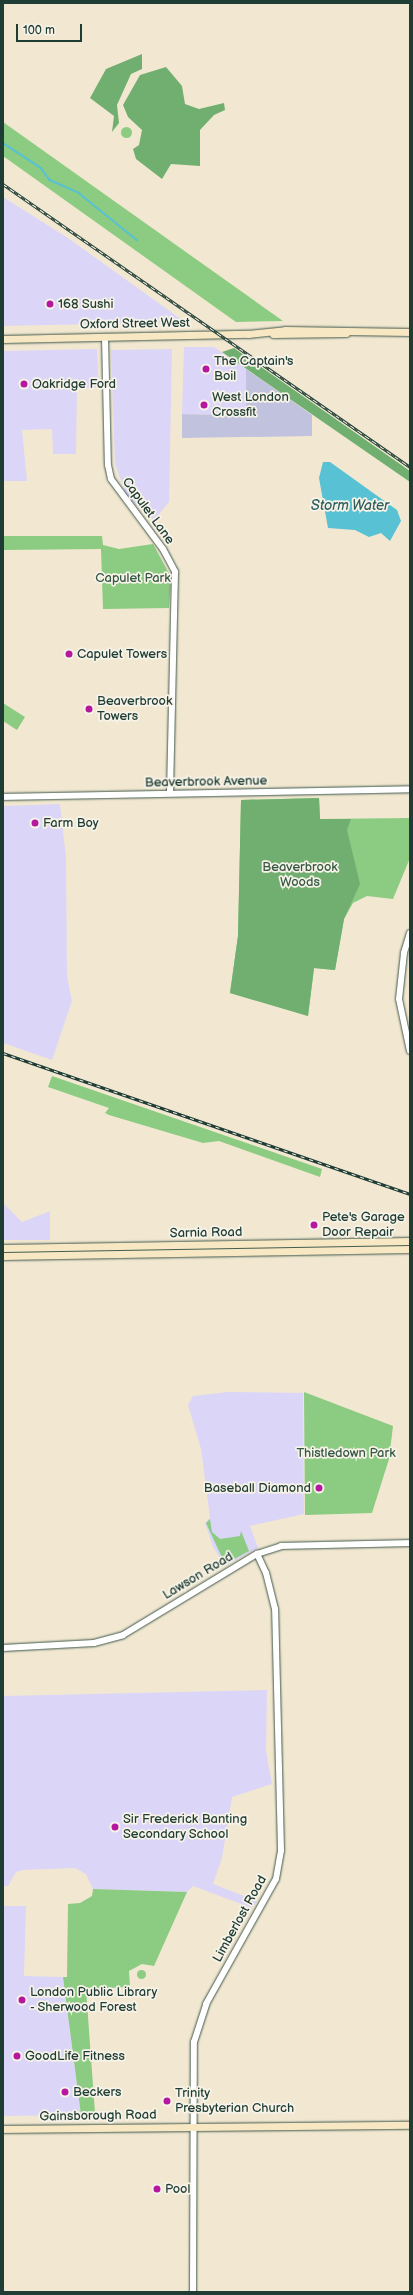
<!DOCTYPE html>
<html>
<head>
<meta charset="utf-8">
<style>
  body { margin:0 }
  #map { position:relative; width:413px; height:2295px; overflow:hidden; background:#f2e8d1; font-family:"Balsamiq Sans",sans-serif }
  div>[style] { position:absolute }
  .built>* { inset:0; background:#dbd6f7 }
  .industrial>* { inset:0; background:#c1c2dd }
  .green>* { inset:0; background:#8bcb82 }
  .round { border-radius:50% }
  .forest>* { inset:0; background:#70af70 }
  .water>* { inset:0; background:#58c1d4 }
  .stream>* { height:1.5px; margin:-0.75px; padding:0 0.75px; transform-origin:0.75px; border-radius:0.75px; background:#58c1d4 }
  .roads { filter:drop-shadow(0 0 1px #3f574c) drop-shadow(0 0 1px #3f574c) }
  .tertiary>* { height:6px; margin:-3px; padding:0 3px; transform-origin:3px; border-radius:3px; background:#fff }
  .secondary>* { height:7px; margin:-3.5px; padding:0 3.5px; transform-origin:3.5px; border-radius:3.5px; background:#f7e8c3 }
  .rail>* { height:3px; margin-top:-1.5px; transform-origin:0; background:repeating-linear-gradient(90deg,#f7f3e8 0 4.5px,#1f3d34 0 9px); box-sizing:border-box; border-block:1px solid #1f3d34 }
  .dots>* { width:11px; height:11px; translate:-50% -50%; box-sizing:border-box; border:2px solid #f7f3e8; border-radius:50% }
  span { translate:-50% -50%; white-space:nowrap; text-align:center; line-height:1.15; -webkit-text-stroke:3.5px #f7f3e8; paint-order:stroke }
  .poi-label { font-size:13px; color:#1f3d34 }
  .left { translate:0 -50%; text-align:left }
  .right { translate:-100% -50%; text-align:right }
  .street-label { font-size:13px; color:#1f3d34 }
  .park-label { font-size:13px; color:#355944 }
  .water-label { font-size:14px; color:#2d5e5c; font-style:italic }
  .frame { position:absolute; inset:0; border:4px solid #1f3d34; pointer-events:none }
  .scale { position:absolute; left:16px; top:24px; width:66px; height:18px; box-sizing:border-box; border:2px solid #1f3d34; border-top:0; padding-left:5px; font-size:12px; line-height:14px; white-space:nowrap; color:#1f3d34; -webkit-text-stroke:3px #f7f3e8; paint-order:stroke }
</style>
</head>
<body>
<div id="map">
  <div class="built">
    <i style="clip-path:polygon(3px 197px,68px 238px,185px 322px,3px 326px)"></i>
    <i style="clip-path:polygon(184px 347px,214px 347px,246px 369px,246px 416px,182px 414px)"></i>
    <i style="clip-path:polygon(97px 349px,99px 387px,77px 389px,76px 454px,53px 454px,52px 429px,22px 430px,27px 481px,3px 481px,3px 351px)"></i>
    <i style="clip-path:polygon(172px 349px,169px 502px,154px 520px,127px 497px,115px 464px,111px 350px)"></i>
    <i style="clip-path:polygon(60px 804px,66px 858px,67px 976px,72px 1001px,52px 1060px,3px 1043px,3px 806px)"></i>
    <i style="clip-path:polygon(3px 1203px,22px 1222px,50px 1211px,50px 1240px,3px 1240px)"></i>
    <i style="clip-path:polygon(228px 1392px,303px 1393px,304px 1514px,250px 1526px,258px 1548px,225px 1566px,213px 1547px,205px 1523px,210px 1518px,201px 1449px,188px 1405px,193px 1396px)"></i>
    <i style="clip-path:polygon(267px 1690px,266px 1751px,272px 1784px,232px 1797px,222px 1858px,213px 1884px,257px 1901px,252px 1908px,193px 1886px,187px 1892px,93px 1889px,86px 1874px,75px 1868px,23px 1870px,16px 1872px,8px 1886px,3px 1886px,3px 1696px)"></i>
    <i style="clip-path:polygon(3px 1906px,26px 1906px,24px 1976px,63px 1977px,81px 2115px,3px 2116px)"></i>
  </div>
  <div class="industrial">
    <i style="clip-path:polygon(246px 369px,312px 415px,312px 436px,182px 438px,182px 414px,246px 416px)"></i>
  </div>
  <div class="green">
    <i style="clip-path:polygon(3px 122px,283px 321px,236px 322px,3px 156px)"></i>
    <i class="round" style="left:120.5px;top:126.5px;width:11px;height:11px"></i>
    <i style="clip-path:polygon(3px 536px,102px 536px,103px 545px,119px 549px,153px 544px,171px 577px,169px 608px,103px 609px,101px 549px,3px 550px)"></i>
    <i style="clip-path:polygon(3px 703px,25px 717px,17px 730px,3px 721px)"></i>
    <i style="clip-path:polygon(319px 798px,320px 819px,410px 818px,410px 858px,393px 899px,367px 896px,353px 903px,344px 919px,335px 970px,314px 968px,308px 1016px,230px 993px,238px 936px,241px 800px)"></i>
    <i style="clip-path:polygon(52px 1076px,322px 1169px,320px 1177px,219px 1141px,203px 1143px,109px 1115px,105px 1113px,109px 1108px,48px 1087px)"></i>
    <i style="clip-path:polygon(304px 1392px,393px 1426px,389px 1459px,372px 1513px,305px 1515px)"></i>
    <i style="clip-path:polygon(210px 1519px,212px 1532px,220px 1539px,240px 1536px,241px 1531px,249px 1551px,225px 1564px,206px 1523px)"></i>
    <i style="clip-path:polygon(93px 1889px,187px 1892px,154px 1966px,142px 1964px,129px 1971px,130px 1987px,86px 1989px,95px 2113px,81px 2115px,63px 1977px,67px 1977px,68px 1904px,80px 1903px,92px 1896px)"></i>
    <i class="round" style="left:136.5px;top:1969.5px;width:9px;height:9px"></i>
  </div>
  <div class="forest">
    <i style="clip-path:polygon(142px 54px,142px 69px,131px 74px,117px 105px,119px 123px,112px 132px,114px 116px,90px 98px,106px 69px)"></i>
    <i style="clip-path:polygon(166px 67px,182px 86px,185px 104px,199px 109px,224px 103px,225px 110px,214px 115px,200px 130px,200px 166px,171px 164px,162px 179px,136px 159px,133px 149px,139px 145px,142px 130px,128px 117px,123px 105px,140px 75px)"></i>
    <i style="clip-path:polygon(234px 348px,410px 471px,410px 482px,222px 352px)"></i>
    <i style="clip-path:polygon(319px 798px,320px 819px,351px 819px,347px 830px,360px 884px,344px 919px,335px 970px,314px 968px,308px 1016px,230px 993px,238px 936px,241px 800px)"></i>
  </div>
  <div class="water">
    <i style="clip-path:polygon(323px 462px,330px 462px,397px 510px,401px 521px,390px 541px,381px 533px,369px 537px,355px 530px,328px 528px,319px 478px)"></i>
  </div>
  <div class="stream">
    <i style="left:3px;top:143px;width:45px;rotate:33.3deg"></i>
    <i style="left:41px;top:168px;width:15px;rotate:53deg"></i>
    <i style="left:50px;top:180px;width:32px;rotate:24deg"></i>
    <i style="left:79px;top:193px;width:75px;rotate:39deg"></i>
  </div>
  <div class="roads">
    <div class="tertiary">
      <i style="left:105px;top:337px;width:128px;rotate:88.7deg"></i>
      <i style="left:108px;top:465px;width:14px;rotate:78deg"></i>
      <i style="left:111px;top:479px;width:87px;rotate:53.4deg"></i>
      <i style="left:163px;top:549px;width:26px;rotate:62deg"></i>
      <i style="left:175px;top:572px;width:221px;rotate:91.3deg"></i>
      <i style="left:3px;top:797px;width:407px;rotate:-1.1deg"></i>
      <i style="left:410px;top:933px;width:21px;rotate:107deg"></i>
      <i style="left:404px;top:953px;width:46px;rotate:96.2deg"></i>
      <i style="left:399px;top:999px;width:53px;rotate:78.1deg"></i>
      <i style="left:3px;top:1648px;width:91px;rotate:-3.1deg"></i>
      <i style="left:94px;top:1643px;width:30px;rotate:-15deg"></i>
      <i style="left:123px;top:1635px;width:157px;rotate:-31.2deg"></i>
      <i style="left:257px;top:1554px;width:25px;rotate:-18deg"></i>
      <i style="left:281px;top:1546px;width:129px;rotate:-1.3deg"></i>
      <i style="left:193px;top:2292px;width:250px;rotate:-89.8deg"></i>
      <i style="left:194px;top:2042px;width:40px;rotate:-72deg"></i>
      <i style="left:206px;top:2004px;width:143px;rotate:-60.8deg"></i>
      <i style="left:276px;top:1879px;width:29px;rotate:-80deg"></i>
      <i style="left:281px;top:1850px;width:241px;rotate:-91.4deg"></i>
      <i style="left:275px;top:1609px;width:37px;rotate:-104deg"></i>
      <i style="left:266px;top:1573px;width:21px;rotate:-115deg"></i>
    </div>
    <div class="secondary">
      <i style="left:273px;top:334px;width:73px;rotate:-0.8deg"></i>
      <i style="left:3px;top:339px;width:245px;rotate:-1.2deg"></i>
      <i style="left:248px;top:334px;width:37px;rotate:-6deg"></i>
      <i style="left:285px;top:330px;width:125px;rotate:0.9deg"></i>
      <i style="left:3px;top:1248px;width:407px;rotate:-1deg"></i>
      <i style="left:3px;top:1256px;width:407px;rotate:-1deg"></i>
      <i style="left:3px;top:2129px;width:407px;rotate:-0.6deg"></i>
    </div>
  </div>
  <div class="rail">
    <i style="left:3px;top:184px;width:496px;rotate:34.8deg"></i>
    <i style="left:3px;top:1053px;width:431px;rotate:19.1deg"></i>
  </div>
  <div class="dots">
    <i style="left:50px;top:304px;background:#b5179e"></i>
    <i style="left:206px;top:369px;background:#b5179e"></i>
    <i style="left:24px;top:384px;background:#b5179e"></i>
    <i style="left:204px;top:405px;background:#b5179e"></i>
    <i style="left:69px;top:654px;background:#b5179e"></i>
    <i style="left:89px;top:709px;background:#b5179e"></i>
    <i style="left:35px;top:823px;background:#b5179e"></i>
    <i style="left:314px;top:1225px;background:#b5179e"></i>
    <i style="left:319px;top:1488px;background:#b5179e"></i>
    <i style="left:115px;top:1827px;background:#b5179e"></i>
    <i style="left:22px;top:2000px;background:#b5179e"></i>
    <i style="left:17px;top:2056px;background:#b5179e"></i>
    <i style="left:65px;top:2092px;background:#b5179e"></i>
    <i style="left:167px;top:2101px;background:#b5179e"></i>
    <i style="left:157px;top:2189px;background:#b5179e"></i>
  </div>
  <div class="poi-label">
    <span class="left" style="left:58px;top:304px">168 Sushi</span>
    <span class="left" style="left:214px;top:369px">The Captain's<br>Boil</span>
    <span class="left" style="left:32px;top:384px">Oakridge Ford</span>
    <span class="left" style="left:212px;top:405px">West London<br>Crossfit</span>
    <span class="left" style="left:77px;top:654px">Capulet Towers</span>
    <span class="left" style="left:97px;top:709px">Beaverbrook<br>Towers</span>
    <span class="left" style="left:43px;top:823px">Farm Boy</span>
    <span class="left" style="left:322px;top:1225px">Pete's Garage<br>Door Repair</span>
    <span class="right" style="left:311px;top:1488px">Baseball Diamond</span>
    <span class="left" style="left:123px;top:1827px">Sir Frederick Banting<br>Secondary School</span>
    <span class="left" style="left:30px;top:2000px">London Public Library<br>- Sherwood Forest</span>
    <span class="left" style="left:25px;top:2056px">GoodLife Fitness</span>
    <span class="left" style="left:73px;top:2092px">Beckers</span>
    <span class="left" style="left:175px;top:2101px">Trinity<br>Presbyterian Church</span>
    <span class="left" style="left:165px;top:2189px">Pool</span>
  </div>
  <div class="street-label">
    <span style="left:135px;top:324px;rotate:-1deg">Oxford Street West</span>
    <span style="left:148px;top:511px;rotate:54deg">Capulet Lane</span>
    <span style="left:206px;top:782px;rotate:-1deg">Beaverbrook Avenue</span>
    <span style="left:206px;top:1233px;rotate:-1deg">Sarnia Road</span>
    <span style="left:198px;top:1576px;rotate:-31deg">Lawson Road</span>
    <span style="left:240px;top:1919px;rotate:-61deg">Limberlost Road</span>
    <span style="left:98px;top:2116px;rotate:-1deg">Gainsborough Road</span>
  </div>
  <div class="park-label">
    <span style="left:133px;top:578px">Capulet Park</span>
    <span style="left:300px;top:875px">Beaverbrook<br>Woods</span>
    <span style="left:346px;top:1453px">Thistledown Park</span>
  </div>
  <div class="water-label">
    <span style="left:350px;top:506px">Storm Water</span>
  </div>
  <div class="frame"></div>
  <div class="scale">100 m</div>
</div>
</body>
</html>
